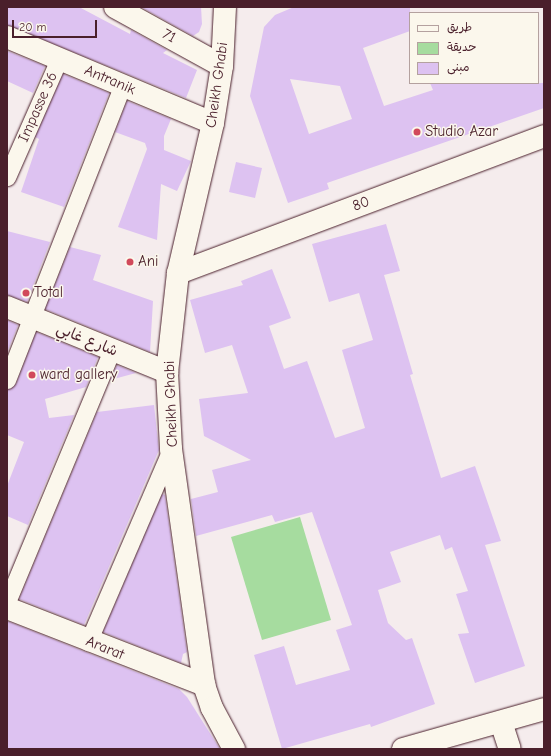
<!DOCTYPE html>
<html>
<head>
<meta charset="utf-8">
<style>
  body { margin:0 }
  #map { position:relative; width:551px; height:756px; overflow:hidden; background:#f5eced; font-family:"Comic Neue","Playpen Sans Arabic",sans-serif }
  div>[style] { position:absolute }
  .green>* { inset:0; background:#a6dc9f }
  .building>* { inset:0; background:#ddc2f1 }
  .roads { filter:drop-shadow(0 0 1px #4a1f2b) drop-shadow(0 0 1px #4a1f2b) }
  .pedestrian>* { height:17px; margin:-8.5px; padding:0 8.5px; transform-origin:8.5px; border-radius:8.5px; background:#fbf7ec }
  .minor>* { height:22px; margin:-11px; padding:0 11px; transform-origin:11px; border-radius:11px; background:#fbf7ec }
  .tertiary>* { height:22px; margin:-11px; padding:0 11px; transform-origin:11px; border-radius:11px; background:#fbf7ec }
  .dots>* { width:11px; height:11px; translate:-50% -50%; box-sizing:border-box; border:2px solid #fbf7ec; border-radius:50% }
  span { translate:-50% -50%; white-space:nowrap; text-align:center; line-height:1.15; -webkit-text-stroke:3px #fbf7ec; paint-order:stroke }
  .street-label { font-size:15px; color:#4a1f2b }
  .poi-label { font-size:15px; color:#4a1f2b }
  .left { translate:0 -50%; text-align:left }
  .frame { position:absolute; inset:0; border:8px solid #4a1f2b; pointer-events:none }
  .legend { position:absolute; left:409px; top:12px; width:130px; height:72px; box-sizing:border-box; background:#fbf7ec; border:1px solid #b4a19f; margin:0; padding:5px 7px; list-style:none; font-size:12px; color:#4a1f2b }
  .legend li { display:flex; align-items:center; gap:8px; height:20px }
  .legend b { width:20px; border:1px solid #b4a19f }
  .scale { position:absolute; left:12px; top:20px; width:85px; height:18px; box-sizing:border-box; border:2px solid #4a1f2b; border-top:0; padding-left:5px; font-size:12px; line-height:14px; white-space:nowrap; color:#4a1f2b; -webkit-text-stroke:3px #fbf7ec; paint-order:stroke }
</style>
</head>
<body>
<div id="map">
  <div class="green">
    <i style="clip-path:polygon(300px 517px,331px 620px,262px 640px,231px 537px)"></i>
  </div>
  <div class="building">
    <i style="clip-path:polygon(7px 7px,79px 7px,130px 34px,131px 30px,167px 50px,163px 53px,197px 70px,186px 98px,7px 25px)"></i>
    <i style="clip-path:polygon(141px 7px,201px 7px,202px 24px,199px 32px,193px 36px)"></i>
    <i style="clip-path:polygon(evenodd,294px 7px,410px 7px,410px 31px,363px 48px,384px 106px,433px 90px,430px 83px,544px 83px,544px 108px,327px 183px,329px 189px,288px 203px,250px 96px,264px 27px,275px 15px,294px 7px,290px 79px,340px 86px,352px 119px,309px 134px,290px 79px)"></i>
    <i style="clip-path:polygon(7px 51px,45px 66px,33px 93px,7px 81px)"></i>
    <i style="clip-path:polygon(63px 74px,109px 93px,64px 207px,21px 192px,39px 139px,35px 137px)"></i>
    <i style="clip-path:polygon(127px 101px,171px 119px,164px 136px,164px 150px,191px 161px,177px 191px,161px 184px,157px 240px,118px 227px,147px 149px,145px 143px,115px 132px)"></i>
    <i style="clip-path:polygon(236px 162px,262px 168px,255px 198px,229px 192px)"></i>
    <i style="clip-path:polygon(386px 224px,400px 271px,384px 275px,413px 374px,410px 375px,441px 478px,475px 466px,501px 541px,485px 545px,525px 666px,475px 683px,458px 634px,469px 633px,456px 594px,468px 591px,452px 547px,445px 550px,440px 535px,390px 552px,401px 582px,378px 590px,388px 623px,406px 640px,412px 638px,435px 704px,371px 727px,370px 724px,282px 749px,254px 655px,284px 646px,296px 685px,350px 670px,336px 630px,352px 625px,312px 512px,275px 522px,272px 515px,196px 536px,191px 499px,218px 492px,212px 470px,251px 460px,204px 436px,199px 399px,248px 393px,232px 345px,205px 353px,190px 300px,243px 285px,241px 281px,272px 269px,291px 318px,269px 326px,284px 369px,307px 361px,335px 438px,365px 428px,342px 350px,373px 340px,359px 293px,329px 302px,312px 244px)"></i>
    <i style="clip-path:polygon(7px 231px,50px 242px,27px 302px,7px 295px)"></i>
    <i style="clip-path:polygon(70px 247px,101px 255px,93px 280px,153px 301px,150px 352px,45px 309px)"></i>
    <i style="clip-path:polygon(7px 320px,18px 325px,7px 353px)"></i>
    <i style="clip-path:polygon(36px 332px,98px 357px,86px 387px,45px 399px,49px 418px,74px 415px,28px 525px,7px 516px,7px 486px,24px 442px,7px 435px,7px 390px,16px 384px)"></i>
    <i style="clip-path:polygon(117px 365px,136px 373px,110px 380px)"></i>
    <i style="clip-path:polygon(154px 405px,159px 450px,84px 625px,19px 599px,97px 412px)"></i>
    <i style="clip-path:polygon(162px 494px,165px 495px,187px 652px,183px 654px,181px 663px,103px 632px)"></i>
    <i style="clip-path:polygon(7px 621px,179px 689px,187px 697px,220px 749px,7px 749px)"></i>
  </div>
  <div class="roads">
    <div class="pedestrian">
      <i style="left:7px;top:177px;width:129px;rotate:-66.2deg"></i>
      <i style="left:7px;top:380px;width:316px;rotate:-68.6deg"></i>
      <i style="left:7px;top:602px;width:273px;rotate:-67.4deg"></i>
      <i style="left:88px;top:642px;width:210px;rotate:-66.7deg"></i>
    </div>
    <div class="minor">
      <i style="left:115px;top:7px;width:122px;rotate:28.9deg"></i>
      <i style="left:7px;top:37px;width:223px;rotate:22.7deg"></i>
      <i style="left:178px;top:273px;width:391px;rotate:-20.5deg"></i>
      <i style="left:7px;top:307px;width:173px;rotate:22.1deg"></i>
      <i style="left:7px;top:608px;width:212px;rotate:21.3deg"></i>
      <i style="left:501px;top:722px;width:28px;rotate:72deg"></i>
      <i style="left:403px;top:749px;width:147px;rotate:-15.8deg"></i>
    </div>
    <div class="tertiary">
      <i style="left:225px;top:7px;width:59px;rotate:92.9deg"></i>
      <i style="left:222px;top:66px;width:58px;rotate:99deg"></i>
      <i style="left:213px;top:123px;width:154px;rotate:103.1deg"></i>
      <i style="left:178px;top:273px;width:100px;rotate:96.3deg"></i>
      <i style="left:167px;top:372px;width:77px;rotate:87deg"></i>
      <i style="left:171px;top:449px;width:238px;rotate:82deg"></i>
      <i style="left:204px;top:685px;width:24px;rotate:71deg"></i>
      <i style="left:212px;top:708px;width:47px;rotate:61.8deg"></i>
    </div>
  </div>
  <div class="dots">
    <i style="left:417px;top:132px;background:#d1495b"></i>
    <i style="left:130px;top:262px;background:#d1495b"></i>
    <i style="left:26px;top:293px;background:#d1495b"></i>
    <i style="left:32px;top:375px;background:#d1495b"></i>
  </div>
  <div class="street-label">
    <span style="left:169px;top:36px;rotate:29deg">71</span>
    <span style="left:110px;top:80px;rotate:23deg">Antranik</span>
    <span style="left:217px;top:85px;rotate:-82deg">Cheikh Ghabi</span>
    <span style="left:38px;top:107px;rotate:-66deg">Impasse 36</span>
    <span style="left:361px;top:204px;rotate:-21deg">80</span>
    <span style="left:87px;top:340px;rotate:22deg">شارع غابي</span>
    <span style="left:171px;top:404px;rotate:-92deg">Cheikh Ghabi</span>
    <span style="left:105px;top:648px;rotate:22deg">Ararat</span>
  </div>
  <div class="poi-label">
    <span class="left" style="left:425px;top:132px">Studio Azar</span>
    <span class="left" style="left:138px;top:262px">Ani</span>
    <span class="left" style="left:34px;top:293px">Total</span>
    <span class="left" style="left:40px;top:375px">ward gallery</span>
  </div>
  <div class="frame"></div>
  <ul class="legend">
  <li><b style="height:5px;background:#fbf7ec"></b>طريق</li>
  <li><b style="height:11px;background:#a6dc9f"></b>حديقة</li>
  <li><b style="height:11px;background:#ddc2f1"></b>مبنى</li>
  </ul>
  <div class="scale">20 m</div>
</div>
</body>
</html>
